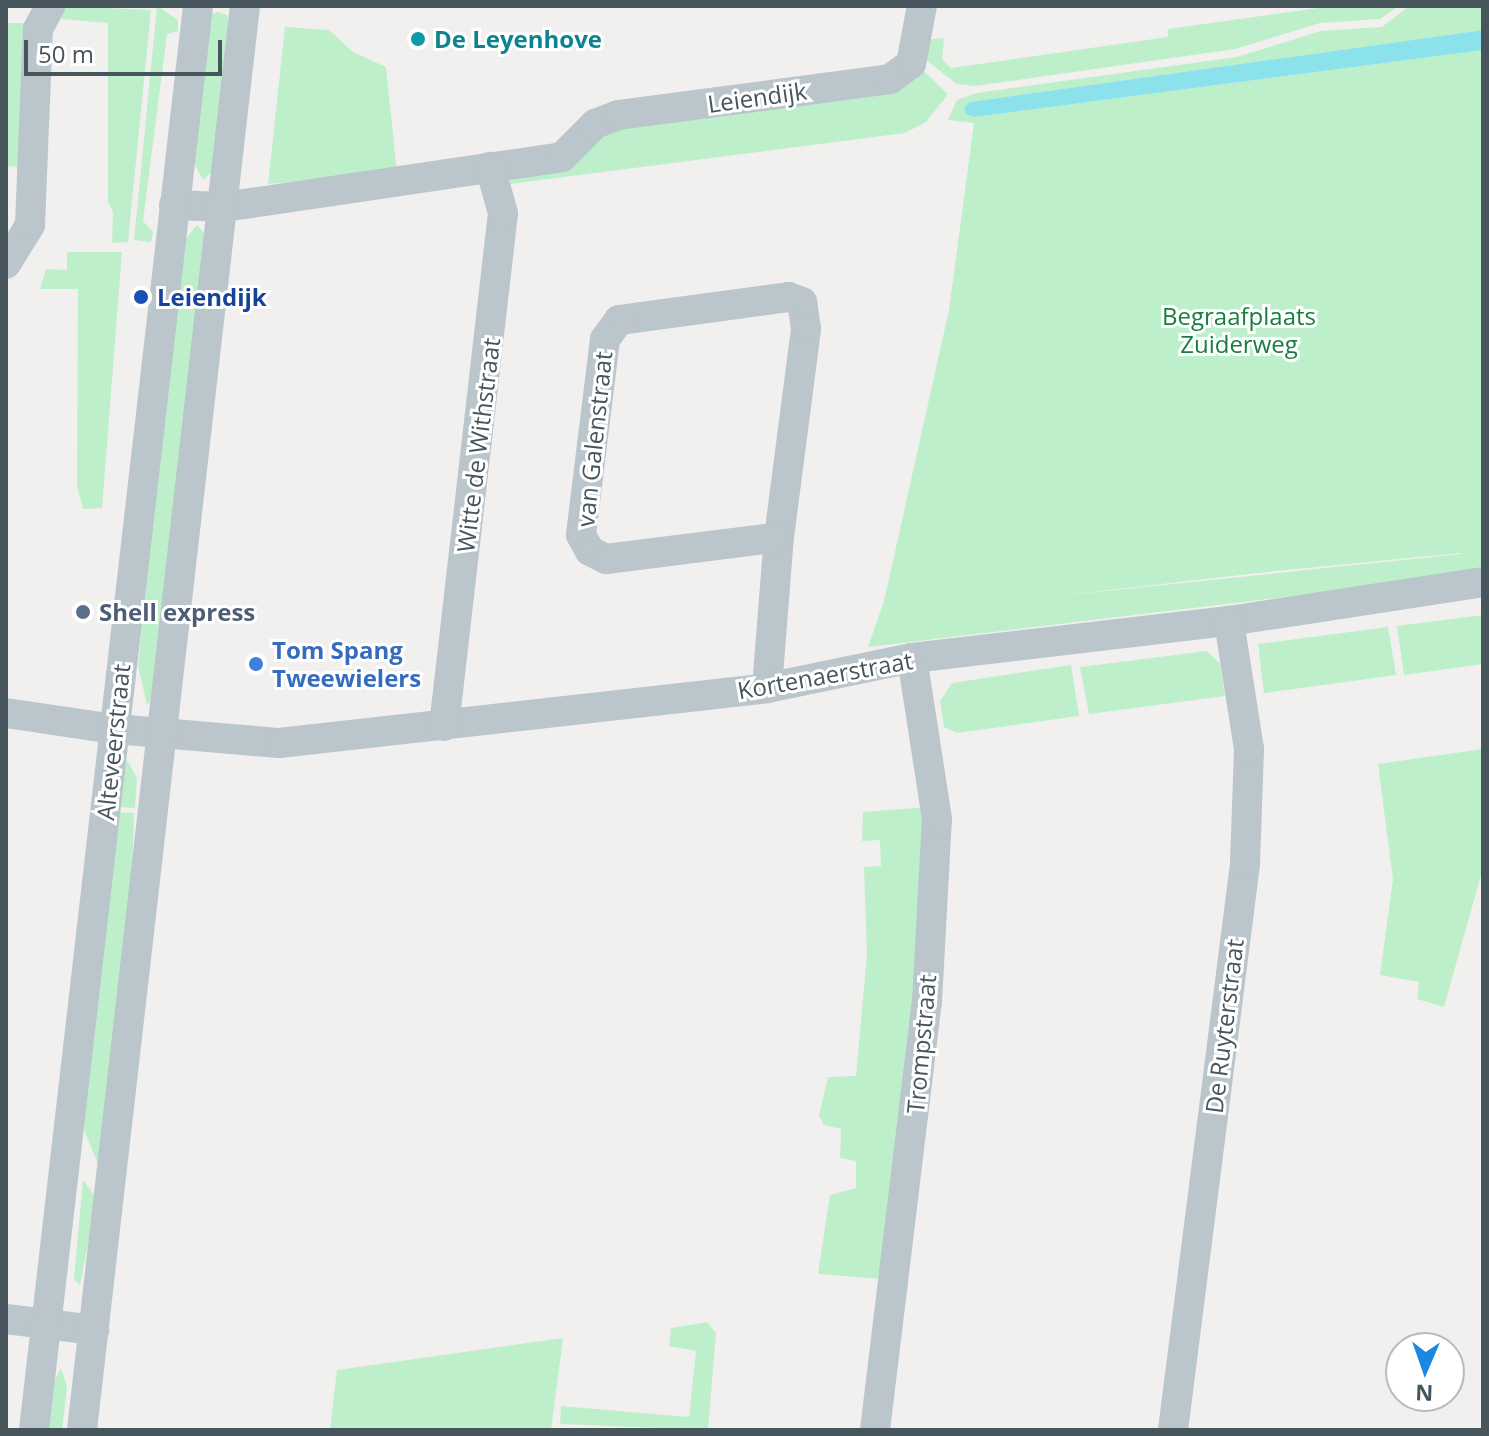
<!DOCTYPE html>
<html>
<head>
<meta charset="utf-8">
<style>
  body { margin:0 }
  #map { position:relative; width:1489px; height:1436px; overflow:hidden; background:#f2efef; font-family:"Open Sans",sans-serif }
  div>[style] { position:absolute }
  .green>* { inset:0; background:#beefcb }
  .water>* { inset:0; background:#8be2eb }
  .minor>* { height:30px; margin:-15px; padding:0 15px; transform-origin:15px; border-radius:15px; background:#bbc5cc }
  .dots>* { width:22px; height:22px; translate:-50% -50%; box-sizing:border-box; border:4px solid #fff; border-radius:50% }
  span { translate:-50% -50%; white-space:nowrap; text-align:center; line-height:1.15; -webkit-text-stroke:6px #fff; paint-order:stroke }
  .culture-label { font-size:24px; color:#0d838f; font-weight:700 }
  .left { translate:0 -50%; text-align:left }
  .street-label { font-size:24px; color:#47555d }
  .transit-label { font-size:24px; color:#164399; font-weight:700 }
  .park-label { font-size:24px; color:#187e3f }
  .service-label { font-size:24px; color:#4e5e75; font-weight:700 }
  .shop-label { font-size:24px; color:#366cbe; font-weight:700 }
  .frame { position:absolute; inset:0; border:8px solid #47555d; pointer-events:none }
  .north { position:absolute; left:1385px; top:1332px; width:80px; height:80px; box-sizing:border-box; background:#fff; border:2px solid #b5bbbe; border-radius:50%; rotate:182deg; font-size:22px; font-weight:700; line-height:32px; text-align:center; color:#47555d }
  .north::after { content:''; display:block; margin:auto; width:28px; height:36px; background:#1a88e1; clip-path:polygon(50% 0,100% 100%,50% 72%,0 100%) }
  .scale { position:absolute; left:24px; top:40px; width:198px; height:36px; box-sizing:border-box; border:4px solid #47555d; border-top:0; padding-left:10px; font-size:24px; line-height:28px; white-space:nowrap; color:#47555d; -webkit-text-stroke:6px #fff; paint-order:stroke }
</style>
</head>
<body>
<div id="map">
  <div class="green">
    <i style="clip-path:polygon(61px 6px,151px 10px,128px 242px,112px 243px,113px 212px,108px 202px,108px 23px,61px 19px)"></i>
    <i style="clip-path:polygon(157px 6px,178px 20px,178px 31px,167px 34px,143px 221px,153px 232px,151px 242px,134px 240px)"></i>
    <i style="clip-path:polygon(1332px 6px,1399px 6px,1380px 19px,1320px 23px,1235px 49px,975px 86px,957px 84px,922px 57px,927px 40px,944px 38px,942px 59px,951px 68px,1168px 37px,1168px 29px)"></i>
    <i style="clip-path:polygon(evenodd,1409px 6px,1483px 6px,1483px 30px,970px 102px,975px 117px,1483px 50px,1483px 573px,868px 647px,884px 601px,949px 310px,974px 123px,948px 120px,957px 100px,977px 93px,1237px 57px,1321px 31px,1382px 27px,1409px 6px,1461px 553px,1461px 554px,1047px 597px,1276px 571px,1461px 553px)"></i>
    <i style="clip-path:polygon(217px 12px,227px 15px,234px 35px,214px 170px,203px 180px,191px 157px,207px 15px)"></i>
    <i style="clip-path:polygon(6px 23px,27px 23px,20px 167px,6px 166px)"></i>
    <i style="clip-path:polygon(285px 27px,329px 30px,353px 52px,386px 67px,397px 174px,268px 184px)"></i>
    <i style="clip-path:polygon(917px 65px,948px 94px,926px 122px,905px 133px,502px 185px,602px 130px)"></i>
    <i style="clip-path:polygon(197px 225px,206px 235px,152px 699px,147px 705px,138px 666px,181px 244px)"></i>
    <i style="clip-path:polygon(67px 252px,122px 252px,102px 508px,83px 509px,77px 486px,78px 289px,40px 289px,46px 269px,67px 270px)"></i>
    <i style="clip-path:polygon(1483px 615px,1483px 664px,1404px 675px,1397px 626px)"></i>
    <i style="clip-path:polygon(1388px 627px,1396px 675px,1264px 693px,1258px 644px)"></i>
    <i style="clip-path:polygon(1207px 651px,1220px 663px,1225px 696px,1089px 714px,1080px 667px)"></i>
    <i style="clip-path:polygon(1071px 665px,1079px 716px,957px 733px,944px 727px,940px 701px,952px 683px)"></i>
    <i style="clip-path:polygon(1483px 749px,1483px 868px,1444px 1007px,1417px 999px,1419px 982px,1380px 975px,1393px 879px,1378px 764px)"></i>
    <i style="clip-path:polygon(127px 760px,137px 778px,135px 808px,115px 807px)"></i>
    <i style="clip-path:polygon(929px 807px,932px 841px,881px 1279px,818px 1274px,830px 1195px,856px 1188px,856px 1161px,840px 1158px,841px 1129px,824px 1125px,819px 1116px,828px 1077px,856px 1076px,867px 954px,864px 867px,881px 866px,880px 840px,862px 841px,863px 812px)"></i>
    <i style="clip-path:polygon(112px 812px,134px 813px,131px 917px,98px 1164px,82px 1125px)"></i>
    <i style="clip-path:polygon(83px 1180px,97px 1199px,80px 1285px,74px 1279px)"></i>
    <i style="clip-path:polygon(707px 1322px,716px 1333px,708px 1430px,560px 1424px,561px 1406px,689px 1417px,696px 1351px,669px 1346px,671px 1328px)"></i>
    <i style="clip-path:polygon(563px 1338px,551px 1430px,330px 1430px,337px 1370px)"></i>
    <i style="clip-path:polygon(61px 1368px,67px 1386px,62px 1430px,46px 1430px,51px 1388px)"></i>
  </div>
  <div class="water">
    <i style="clip-path:polygon(1483px 30px,1483px 50px,975px 117px,966px 114px,964px 107px,970px 102px)"></i>
  </div>
  <div class="minor">
    <i style="left:174px;top:205px;width:50px;rotate:2.3deg"></i>
    <i style="left:224px;top:207px;width:342px;rotate:-8.4deg"></i>
    <i style="left:562px;top:157px;width:47px;rotate:-45deg"></i>
    <i style="left:595px;top:124px;width:25px;rotate:-21deg"></i>
    <i style="left:618px;top:115px;width:274px;rotate:-7.5deg"></i>
    <i style="left:890px;top:79px;width:26px;rotate:-36deg"></i>
    <i style="left:911px;top:64px;width:59px;rotate:-79.3deg"></i>
    <i style="left:6px;top:264px;width:46px;rotate:-58.4deg"></i>
    <i style="left:30px;top:225px;width:196px;rotate:-87.7deg"></i>
    <i style="left:38px;top:29px;width:26px;rotate:-62deg"></i>
    <i style="left:767px;top:688px;width:151px;rotate:-85.5deg"></i>
    <i style="left:779px;top:537px;width:210px;rotate:-82.6deg"></i>
    <i style="left:806px;top:329px;width:27px;rotate:-98deg"></i>
    <i style="left:802px;top:302px;width:14px;rotate:-159deg"></i>
    <i style="left:789px;top:297px;width:172px;rotate:172.3deg"></i>
    <i style="left:619px;top:320px;width:24px;rotate:126deg"></i>
    <i style="left:605px;top:339px;width:197px;rotate:97deg"></i>
    <i style="left:581px;top:535px;width:18px;rotate:61deg"></i>
    <i style="left:590px;top:551px;width:18px;rotate:27deg"></i>
    <i style="left:606px;top:559px;width:174px;rotate:-7.2deg"></i>
    <i style="left:6px;top:713px;width:110px;rotate:8.4deg"></i>
    <i style="left:115px;top:729px;width:165px;rotate:4.9deg"></i>
    <i style="left:279px;top:743px;width:491px;rotate:-6.4deg"></i>
    <i style="left:767px;top:688px;width:148px;rotate:-11.7deg"></i>
    <i style="left:912px;top:658px;width:319px;rotate:-6.7deg"></i>
    <i style="left:1229px;top:621px;width:257px;rotate:-8.7deg"></i>
    <i style="left:444px;top:726px;width:516px;rotate:-83.44deg"></i>
    <i style="left:503px;top:213px;width:48px;rotate:-105.8deg"></i>
    <i style="left:6px;top:1319px;width:89px;rotate:7.1deg"></i>
    <i style="left:34px;top:1430px;width:1433px;rotate:-83.43deg"></i>
    <i style="left:82px;top:1430px;width:1433px;rotate:-83.47deg"></i>
    <i style="left:875px;top:1430px;width:431px;rotate:-83.1deg"></i>
    <i style="left:927px;top:1002px;width:183px;rotate:-86.9deg"></i>
    <i style="left:937px;top:819px;width:163px;rotate:-98.8deg"></i>
    <i style="left:1173px;top:1430px;width:571px;rotate:-82.75deg"></i>
    <i style="left:1245px;top:864px;width:115px;rotate:-88deg"></i>
    <i style="left:1249px;top:749px;width:130px;rotate:-98.9deg"></i>
  </div>
  <div class="dots">
    <i style="left:418px;top:39px;background:#0f9aa8"></i>
    <i style="left:141px;top:297px;background:#1a4fb4"></i>
    <i style="left:83px;top:612px;background:#5c6f8a"></i>
    <i style="left:256px;top:664px;background:#3f7fe0"></i>
  </div>
  <div class="culture-label">
    <span class="left" style="left:434px;top:39px">De Leyenhove</span>
  </div>
  <div class="street-label">
    <span style="left:757px;top:97px;rotate:-8deg">Leiendijk</span>
    <span style="left:594px;top:439px;rotate:-84deg">van Galenstraat</span>
    <span style="left:478px;top:445px;rotate:-83deg">Witte de Withstraat</span>
    <span style="left:825px;top:675px;rotate:-10deg">Kortenaerstraat</span>
    <span style="left:113px;top:742px;rotate:-84deg">Alteveerstraat</span>
    <span style="left:1224px;top:1026px;rotate:-83deg">De Ruyterstraat</span>
    <span style="left:921px;top:1044px;rotate:-85deg">Trompstraat</span>
  </div>
  <div class="transit-label">
    <span class="left" style="left:157px;top:297px">Leiendijk</span>
  </div>
  <div class="park-label">
    <span style="left:1239px;top:330px">Begraafplaats<br>Zuiderweg</span>
  </div>
  <div class="service-label">
    <span class="left" style="left:99px;top:612px">Shell express</span>
  </div>
  <div class="shop-label">
    <span class="left" style="left:272px;top:664px">Tom Spang<br>Tweewielers</span>
  </div>
  <div class="frame"></div>
  <div class="north">N</div>
  <div class="scale">50 m</div>
</div>
</body>
</html>
